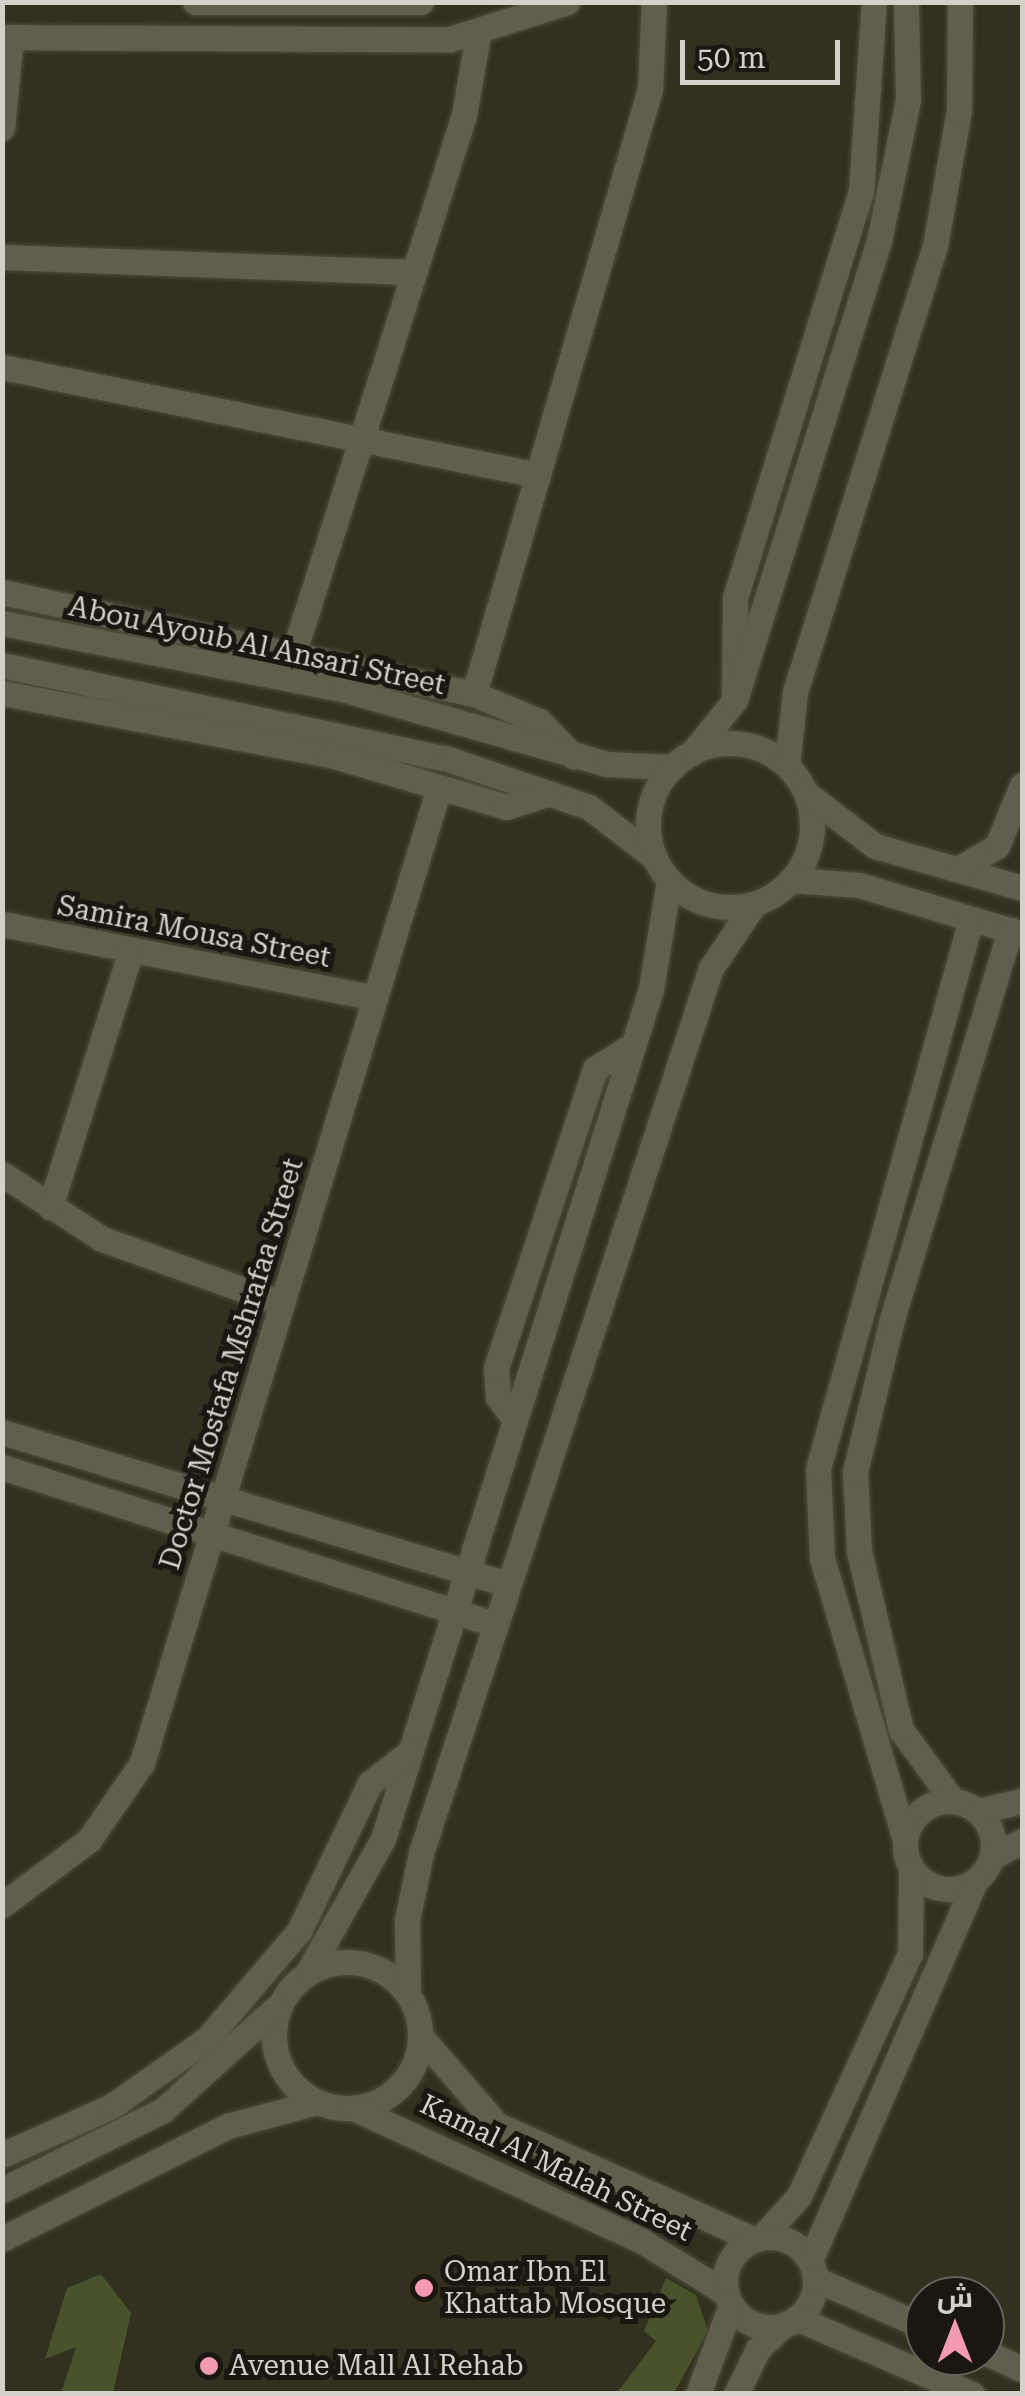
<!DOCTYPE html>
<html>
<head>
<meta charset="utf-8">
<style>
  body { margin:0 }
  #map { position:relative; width:1025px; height:2396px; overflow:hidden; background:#32301f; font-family:"Roboto Serif",Cairo,serif }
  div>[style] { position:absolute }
  .green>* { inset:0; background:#48532b }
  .roads { filter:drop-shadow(0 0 2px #4e4c3e) drop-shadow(0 0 2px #4e4c3e) }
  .minor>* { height:25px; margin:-12.5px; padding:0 12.5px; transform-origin:12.5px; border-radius:12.5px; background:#615e4c }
  .minor>.ring { margin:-12.5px; padding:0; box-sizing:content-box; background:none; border:25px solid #615e4c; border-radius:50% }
  .dots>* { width:28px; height:28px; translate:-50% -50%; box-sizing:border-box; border:5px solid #191710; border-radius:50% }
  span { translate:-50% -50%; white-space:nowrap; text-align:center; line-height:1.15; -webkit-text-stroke:10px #191710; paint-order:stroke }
  .street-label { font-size:28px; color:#d4d2c8 }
  .poi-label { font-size:28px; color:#d4d2c8 }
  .left { translate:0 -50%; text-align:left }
  .frame { position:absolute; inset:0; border:5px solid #d4d2c8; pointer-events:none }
  .north { position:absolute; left:905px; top:2276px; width:100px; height:100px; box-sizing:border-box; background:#191710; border:2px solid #64625a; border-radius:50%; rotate:0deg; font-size:28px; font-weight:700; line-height:40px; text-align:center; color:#d4d2c8 }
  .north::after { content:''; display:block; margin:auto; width:35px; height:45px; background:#f29aaf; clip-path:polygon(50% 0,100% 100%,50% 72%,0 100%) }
  .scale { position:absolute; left:680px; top:40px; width:160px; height:45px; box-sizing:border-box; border:5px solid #d4d2c8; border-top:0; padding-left:12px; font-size:30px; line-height:35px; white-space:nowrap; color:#d4d2c8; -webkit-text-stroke:8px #191710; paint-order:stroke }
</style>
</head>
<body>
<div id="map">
  <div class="green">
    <i style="clip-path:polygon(101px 2274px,131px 2313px,113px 2393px,61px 2393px,76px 2347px,45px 2359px,67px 2288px)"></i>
    <i style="clip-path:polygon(666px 2278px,696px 2295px,708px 2331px,674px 2393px,617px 2393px,656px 2341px,644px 2331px)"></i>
  </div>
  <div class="roads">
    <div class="minor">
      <i style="left:195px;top:2px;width:226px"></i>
      <i style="left:2px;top:37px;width:448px;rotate:0.3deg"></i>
      <i style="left:450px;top:39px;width:123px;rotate:-17.5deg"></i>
      <i style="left:2px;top:128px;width:91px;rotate:-84.4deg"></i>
      <i style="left:2px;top:257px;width:412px;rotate:2.1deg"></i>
      <i style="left:2px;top:367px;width:547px;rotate:11.39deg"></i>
      <i style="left:2px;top:592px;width:483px;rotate:12.2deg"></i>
      <i style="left:474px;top:694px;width:70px;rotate:22.6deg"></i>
      <i style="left:539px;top:721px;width:50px;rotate:45.8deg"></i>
      <i style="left:2px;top:623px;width:346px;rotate:11deg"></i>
      <i style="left:342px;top:689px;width:275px;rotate:15.8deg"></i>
      <i style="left:607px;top:764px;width:66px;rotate:2.6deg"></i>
      <i style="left:295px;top:649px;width:560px;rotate:-72.44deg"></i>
      <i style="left:464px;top:115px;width:81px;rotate:-80.1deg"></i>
      <i style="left:2px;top:665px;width:459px;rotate:11.9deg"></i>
      <i style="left:451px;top:760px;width:146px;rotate:18.8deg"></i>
      <i style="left:589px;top:807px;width:82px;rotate:37.6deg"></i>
      <i style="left:2px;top:693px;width:335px;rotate:10.7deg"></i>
      <i style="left:331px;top:755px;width:183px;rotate:16.5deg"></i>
      <i style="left:506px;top:807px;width:46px;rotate:-17.7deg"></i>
      <i style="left:474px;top:694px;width:630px;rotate:-73.78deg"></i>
      <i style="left:650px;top:89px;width:87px;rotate:-87.4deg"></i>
      <i style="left:734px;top:696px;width:98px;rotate:-89.4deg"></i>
      <i style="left:735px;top:598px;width:426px;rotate:-72.8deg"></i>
      <i style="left:861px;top:191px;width:189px;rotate:-86.1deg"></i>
      <i class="ring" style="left:648px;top:743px;width:139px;height:139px"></i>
      <i style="left:692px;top:753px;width:68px;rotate:-50.9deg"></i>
      <i style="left:735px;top:700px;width:481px;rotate:-72.6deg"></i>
      <i style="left:879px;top:241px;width:144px;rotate:-78.4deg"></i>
      <i style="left:908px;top:100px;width:98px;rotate:-91.2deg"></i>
      <i style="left:787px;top:765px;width:73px;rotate:-83.7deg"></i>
      <i style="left:795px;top:692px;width:467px;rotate:-72.6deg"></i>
      <i style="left:935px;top:246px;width:138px;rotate:-80deg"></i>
      <i style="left:959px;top:110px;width:108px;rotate:-89.5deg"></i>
      <i style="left:807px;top:794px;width:86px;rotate:37.4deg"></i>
      <i style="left:875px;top:846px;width:153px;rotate:15.9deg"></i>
      <i style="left:958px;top:869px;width:45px;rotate:-30.5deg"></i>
      <i style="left:997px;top:846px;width:66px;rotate:-67.7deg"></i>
      <i style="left:791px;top:880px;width:68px;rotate:4.2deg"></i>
      <i style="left:859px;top:885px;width:170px;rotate:16.7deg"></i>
      <i style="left:2px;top:924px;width:380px;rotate:11.2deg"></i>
      <i style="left:2px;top:1174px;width:119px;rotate:33deg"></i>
      <i style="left:102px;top:1239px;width:190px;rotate:19.7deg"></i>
      <i style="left:50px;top:1207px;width:269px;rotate:-72.5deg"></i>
      <i style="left:515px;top:1420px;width:29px;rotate:-126deg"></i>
      <i style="left:498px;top:1397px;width:29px;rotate:-94deg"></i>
      <i style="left:496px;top:1368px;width:315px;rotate:-71.7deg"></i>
      <i style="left:595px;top:1069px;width:46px;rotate:-32.7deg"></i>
      <i style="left:2px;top:1432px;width:527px;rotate:16.75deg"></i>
      <i style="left:2px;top:1467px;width:516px;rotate:17.7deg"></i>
      <i style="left:953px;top:1801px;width:88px;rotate:-126.2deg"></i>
      <i style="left:901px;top:1730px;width:184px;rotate:-103.2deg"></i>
      <i style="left:859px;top:1551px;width:79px;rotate:-92.9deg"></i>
      <i style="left:855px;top:1472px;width:157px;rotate:-76.4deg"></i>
      <i style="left:892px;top:1319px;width:407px;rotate:-73.1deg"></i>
      <i class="ring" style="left:905px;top:1801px;width:63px;height:63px"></i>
      <i style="left:978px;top:1811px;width:45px;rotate:-12.8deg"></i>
      <i style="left:905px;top:1840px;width:294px;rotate:-106.4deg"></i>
      <i style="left:822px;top:1558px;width:89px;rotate:-92.6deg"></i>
      <i style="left:818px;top:1469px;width:571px;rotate:-74.45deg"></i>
      <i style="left:992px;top:1857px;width:34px;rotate:-28deg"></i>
      <i style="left:2px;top:1905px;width:109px;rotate:-36.8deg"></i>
      <i style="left:89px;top:1840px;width:93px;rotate:-55.5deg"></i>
      <i style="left:142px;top:1763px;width:1019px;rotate:-73.06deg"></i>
      <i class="ring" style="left:274px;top:1962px;width:121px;height:121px"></i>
      <i style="left:308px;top:1972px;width:153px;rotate:-60.6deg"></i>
      <i style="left:383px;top:1839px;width:891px;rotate:-72.5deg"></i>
      <i style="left:651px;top:989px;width:109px;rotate:-80.5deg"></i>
      <i style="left:408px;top:1994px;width:74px;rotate:-90.8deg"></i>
      <i style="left:407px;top:1920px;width:68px;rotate:-78.2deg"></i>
      <i style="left:421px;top:1853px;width:931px;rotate:-71.86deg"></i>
      <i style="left:711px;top:968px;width:77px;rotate:-56.1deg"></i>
      <i style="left:421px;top:2037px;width:116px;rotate:49.2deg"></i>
      <i style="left:497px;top:2125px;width:280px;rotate:24deg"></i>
      <i style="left:353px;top:2108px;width:318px;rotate:24.7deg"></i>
      <i style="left:642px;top:2241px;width:99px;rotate:31.8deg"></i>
      <i style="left:2px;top:2155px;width:120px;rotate:-24deg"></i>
      <i style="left:112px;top:2106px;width:116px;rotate:-35.2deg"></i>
      <i style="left:207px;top:2039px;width:142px;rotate:-49.6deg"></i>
      <i style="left:299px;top:1931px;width:164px;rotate:-64.4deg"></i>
      <i style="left:370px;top:1783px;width:52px;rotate:-38deg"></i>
      <i style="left:2px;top:2190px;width:180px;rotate:-26.4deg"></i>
      <i style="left:163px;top:2110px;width:152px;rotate:-42.1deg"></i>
      <i style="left:762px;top:2237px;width:55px;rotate:-47.9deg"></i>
      <i style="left:799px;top:2196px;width:266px;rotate:-65.4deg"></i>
      <i style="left:910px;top:1954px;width:87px;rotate:-89.3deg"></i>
      <i class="ring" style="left:725px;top:2237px;width:65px;height:65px"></i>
      <i style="left:2px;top:2239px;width:253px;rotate:-26.6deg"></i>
      <i style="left:228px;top:2126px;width:92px;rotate:-15.1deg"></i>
      <i style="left:810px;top:2261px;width:414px;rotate:-66.5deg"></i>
      <i style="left:815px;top:2279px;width:120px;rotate:23.6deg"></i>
      <i style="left:796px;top:2318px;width:192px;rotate:23.4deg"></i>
      <i style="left:985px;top:2352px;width:41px;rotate:24.7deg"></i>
      <i style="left:698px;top:2394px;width:95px;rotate:-69.7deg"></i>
      <i style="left:736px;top:2394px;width:50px;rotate:-63.9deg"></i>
      <i style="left:758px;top:2349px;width:35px;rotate:-44deg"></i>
    </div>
  </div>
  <div class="dots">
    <i style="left:424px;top:2288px;background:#f29aaf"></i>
    <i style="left:209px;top:2366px;background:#f29aaf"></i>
  </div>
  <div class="street-label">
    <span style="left:257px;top:646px;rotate:12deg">Abou Ayoub Al Ansari Street</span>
    <span style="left:194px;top:932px;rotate:11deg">Samira Mousa Street</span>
    <span style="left:232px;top:1364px;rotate:-73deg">Doctor Mostafa Mshrafaa Street</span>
    <span style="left:556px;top:2168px;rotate:26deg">Kamal Al Malah Street</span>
  </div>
  <div class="poi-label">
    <span class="left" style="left:444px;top:2288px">Omar Ibn El<br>Khattab Mosque</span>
    <span class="left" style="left:229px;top:2366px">Avenue Mall Al Rehab</span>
  </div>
  <div class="frame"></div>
  <div class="north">ش</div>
  <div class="scale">50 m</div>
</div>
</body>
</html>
